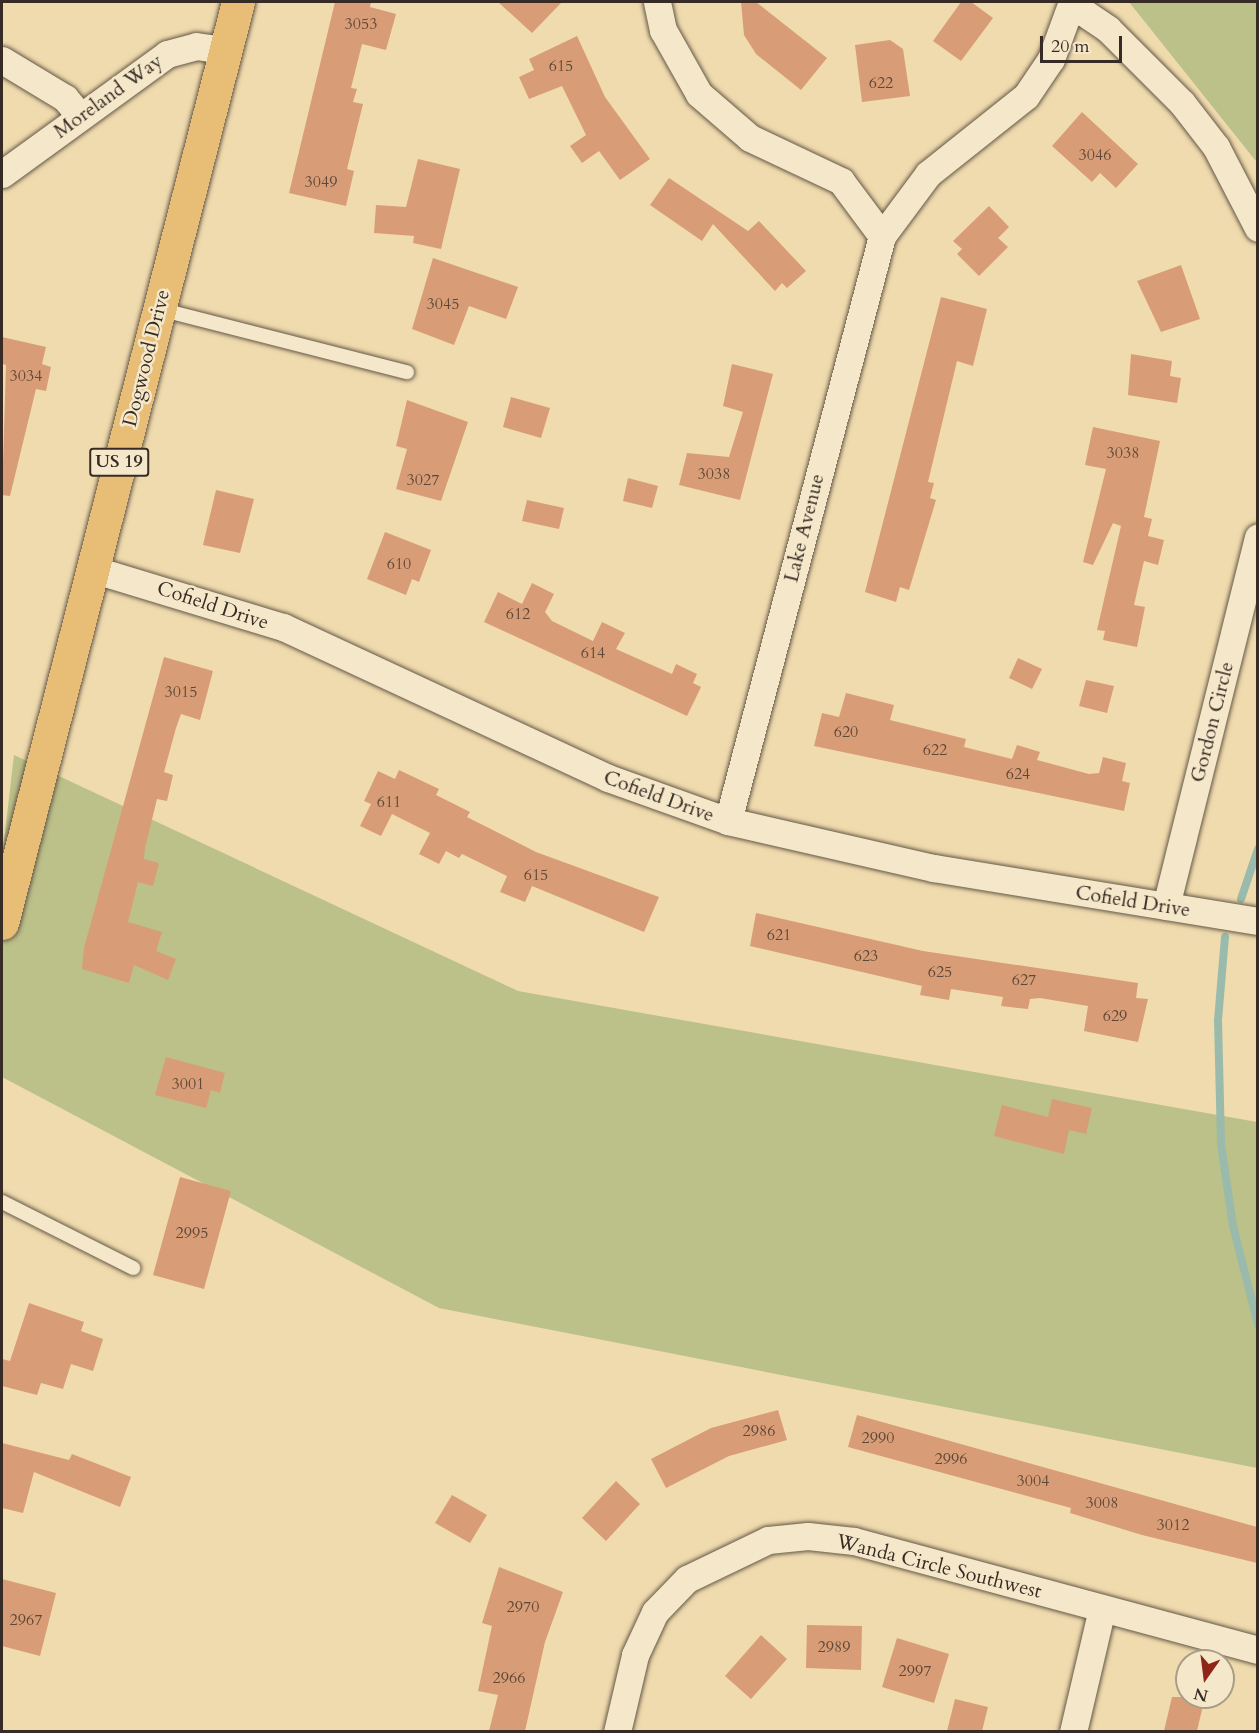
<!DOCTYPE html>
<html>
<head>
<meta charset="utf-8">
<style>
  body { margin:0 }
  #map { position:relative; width:1259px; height:1733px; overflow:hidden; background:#f0dbae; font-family:Cardo,serif }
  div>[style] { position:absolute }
  .green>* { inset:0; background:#bcc089 }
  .stream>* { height:8px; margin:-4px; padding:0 4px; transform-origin:4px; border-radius:4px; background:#9abbab }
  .building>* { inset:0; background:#d89d76 }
  .roads { filter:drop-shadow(0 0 2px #655847) drop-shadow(0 0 2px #655847) }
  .lane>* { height:14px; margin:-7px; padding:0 7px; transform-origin:7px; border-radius:7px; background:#f5e8ca }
  .street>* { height:27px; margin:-13.5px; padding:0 13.5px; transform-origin:13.5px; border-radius:13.5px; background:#f5e8ca }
  .primary>* { height:33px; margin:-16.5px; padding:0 16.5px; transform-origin:16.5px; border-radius:16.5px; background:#e8be77 }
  span { translate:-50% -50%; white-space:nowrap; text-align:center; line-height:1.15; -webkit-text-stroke:5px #f5e8ca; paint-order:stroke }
  .number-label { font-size:16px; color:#5f4839 }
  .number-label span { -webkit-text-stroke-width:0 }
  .shield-label span { padding:2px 4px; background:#f5e8ca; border:2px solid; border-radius:4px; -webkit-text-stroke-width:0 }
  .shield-label { font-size:18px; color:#372c25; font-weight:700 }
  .street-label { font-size:20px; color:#372c25 }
  .frame { position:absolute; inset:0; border:3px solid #372c25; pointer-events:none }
  .north { position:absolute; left:1175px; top:1649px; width:60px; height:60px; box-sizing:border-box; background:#f5e8ca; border:2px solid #a99d88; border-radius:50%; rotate:194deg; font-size:16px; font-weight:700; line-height:24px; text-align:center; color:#372c25 }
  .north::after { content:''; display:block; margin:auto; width:21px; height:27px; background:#8f2418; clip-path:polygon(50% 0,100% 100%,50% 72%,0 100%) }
  .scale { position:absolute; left:1040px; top:36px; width:82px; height:27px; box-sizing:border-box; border:3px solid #372c25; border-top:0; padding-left:8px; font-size:18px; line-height:21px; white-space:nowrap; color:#372c25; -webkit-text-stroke:4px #f5e8ca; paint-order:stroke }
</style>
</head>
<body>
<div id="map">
  <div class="green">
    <i style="clip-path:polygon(1129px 2px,1257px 2px,1257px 161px,1255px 160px)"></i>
    <i style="clip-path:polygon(14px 755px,518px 991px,1257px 1122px,1257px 1468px,439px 1308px,2px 1077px,2px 858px)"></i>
  </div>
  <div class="stream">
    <i style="left:1241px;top:899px;width:53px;rotate:-71.2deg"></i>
    <i style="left:1225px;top:937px;width:83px;rotate:94.8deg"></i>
    <i style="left:1218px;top:1020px;width:124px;rotate:88.6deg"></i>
    <i style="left:1221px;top:1144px;width:83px;rotate:81.7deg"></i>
    <i style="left:1233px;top:1226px;width:102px;rotate:75.8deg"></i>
  </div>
  <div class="building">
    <i style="clip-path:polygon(335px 2px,371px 2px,370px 7px,396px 14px,386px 50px,362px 44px,351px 88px,357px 89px,353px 102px,363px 104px,347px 169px,354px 171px,346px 206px,289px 193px)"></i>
    <i style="clip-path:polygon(498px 2px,562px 2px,532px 33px)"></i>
    <i style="clip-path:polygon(741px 2px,756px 2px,827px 58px,801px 90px,756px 54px,744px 35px)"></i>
    <i style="clip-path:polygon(961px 2px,971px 2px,993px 18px,961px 61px,933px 41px)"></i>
    <i style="clip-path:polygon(577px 36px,605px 97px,650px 159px,620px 180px,599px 151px,582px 163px,570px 146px,586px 135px,562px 86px,529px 99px,519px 77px,534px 70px,529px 59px)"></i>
    <i style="clip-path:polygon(890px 40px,903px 49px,910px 96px,862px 102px,855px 45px)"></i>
    <i style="clip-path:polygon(1082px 112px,1138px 164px,1116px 188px,1100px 173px,1092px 182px,1052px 146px)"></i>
    <i style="clip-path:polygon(418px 159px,460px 169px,441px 249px,413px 243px,414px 236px,374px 233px,376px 205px,406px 207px)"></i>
    <i style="clip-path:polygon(669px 178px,748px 231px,759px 221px,806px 271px,787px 288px,782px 283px,775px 291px,713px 224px,702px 241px,650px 205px)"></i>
    <i style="clip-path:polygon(989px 206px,1009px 227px,998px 238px,1008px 247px,979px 276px,957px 254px,962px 249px,953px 241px)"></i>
    <i style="clip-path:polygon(433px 258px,518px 287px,506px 319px,469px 306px,454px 345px,412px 329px)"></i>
    <i style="clip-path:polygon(1181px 265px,1200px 319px,1161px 332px,1137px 281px)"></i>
    <i style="clip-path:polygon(941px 297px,987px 309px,973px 366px,957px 361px,928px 482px,934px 483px,930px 498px,936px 500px,909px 590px,900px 587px,896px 602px,865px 592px)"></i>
    <i style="clip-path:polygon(2px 337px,46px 347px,42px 364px,51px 367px,46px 391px,36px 389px,10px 496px,2px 495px,6px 365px,2px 364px)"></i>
    <i style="clip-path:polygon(1131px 354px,1172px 361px,1170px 376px,1181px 378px,1177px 403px,1128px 395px)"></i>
    <i style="clip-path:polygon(732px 364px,773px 374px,740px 500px,679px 485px,687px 453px,729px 457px,743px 412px,723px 406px)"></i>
    <i style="clip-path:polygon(511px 397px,550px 408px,541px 438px,503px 427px)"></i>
    <i style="clip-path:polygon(407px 400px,468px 422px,441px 501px,396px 489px,407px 449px,396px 446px)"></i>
    <i style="clip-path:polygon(1093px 427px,1160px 441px,1144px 517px,1152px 519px,1148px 536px,1164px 540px,1158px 565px,1144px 561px,1134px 605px,1145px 607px,1137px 647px,1103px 640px,1105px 631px,1097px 630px,1121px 526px,1113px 523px,1093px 565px,1083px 562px,1106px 469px,1085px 465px)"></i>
    <i style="clip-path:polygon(628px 478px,658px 486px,652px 508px,623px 501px)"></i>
    <i style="clip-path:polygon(216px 490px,254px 499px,240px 553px,203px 545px)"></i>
    <i style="clip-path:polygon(527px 500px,564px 508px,559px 529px,522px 521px)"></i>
    <i style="clip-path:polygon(385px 532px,431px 550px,419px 582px,412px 579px,406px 595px,367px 579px)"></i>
    <i style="clip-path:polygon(532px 583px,554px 594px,545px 612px,552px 621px,593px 641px,602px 622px,625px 633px,616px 649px,672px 674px,676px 664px,697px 674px,693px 683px,701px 687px,687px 716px,484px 622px,498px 592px,522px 604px)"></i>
    <i style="clip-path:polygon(164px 657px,213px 671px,200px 720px,181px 714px,176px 728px,164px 772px,173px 775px,167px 801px,157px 799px,145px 848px,144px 859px,159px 863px,153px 886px,138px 882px,128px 922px,162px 932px,156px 951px,176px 959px,168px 980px,134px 965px,129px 983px,82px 969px,84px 948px)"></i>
    <i style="clip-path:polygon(1018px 658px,1042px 669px,1032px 689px,1009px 678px)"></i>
    <i style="clip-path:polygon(1086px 680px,1114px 686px,1107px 713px,1079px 706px)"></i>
    <i style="clip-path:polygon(846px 693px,894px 705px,890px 720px,966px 739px,964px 747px,1012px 759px,1017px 745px,1040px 752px,1037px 760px,1089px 774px,1099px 773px,1103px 757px,1126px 763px,1122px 781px,1130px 783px,1124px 811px,814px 746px,822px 713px,839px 717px)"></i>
    <i style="clip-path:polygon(399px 770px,439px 789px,436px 795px,470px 812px,467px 817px,536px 852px,659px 897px,644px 932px,532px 886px,525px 902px,500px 892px,507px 876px,462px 854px,459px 858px,446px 851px,439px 864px,419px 854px,430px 833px,392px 814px,381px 836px,360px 826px,371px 804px,364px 801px,378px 771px,395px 779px)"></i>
    <i style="clip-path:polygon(756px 913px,923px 951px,1138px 983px,1136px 998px,1148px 999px,1138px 1042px,1084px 1031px,1088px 1006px,1040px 998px,1030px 999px,1028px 1009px,1001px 1006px,1003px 997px,951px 989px,949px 1000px,920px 995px,922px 986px,750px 946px)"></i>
    <i style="clip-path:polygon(166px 1057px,225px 1073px,220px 1093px,211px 1090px,206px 1108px,155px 1095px)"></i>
    <i style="clip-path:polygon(1052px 1099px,1092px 1108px,1086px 1134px,1069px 1130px,1064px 1154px,994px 1136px,1002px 1105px,1048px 1117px)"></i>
    <i style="clip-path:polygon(180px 1177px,231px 1191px,204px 1289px,153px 1275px)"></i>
    <i style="clip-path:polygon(29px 1303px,84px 1322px,81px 1331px,103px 1339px,93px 1371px,71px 1364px,63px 1389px,41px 1383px,37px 1395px,2px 1386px,2px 1359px,10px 1361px)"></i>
    <i style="clip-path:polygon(778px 1410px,787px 1440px,729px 1456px,666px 1488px,651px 1459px,711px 1428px)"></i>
    <i style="clip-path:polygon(857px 1415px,1257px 1527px,1257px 1563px,1142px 1535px,1070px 1513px,1071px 1508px,848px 1447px)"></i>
    <i style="clip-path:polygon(2px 1443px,69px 1460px,72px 1454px,131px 1477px,120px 1507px,34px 1472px,23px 1513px,2px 1508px)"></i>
    <i style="clip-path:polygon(616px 1481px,640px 1504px,606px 1541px,582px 1518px)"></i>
    <i style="clip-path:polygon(452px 1495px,487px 1515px,470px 1543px,435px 1523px)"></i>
    <i style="clip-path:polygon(499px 1567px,563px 1592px,545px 1642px,525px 1731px,489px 1731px,498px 1695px,478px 1691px,492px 1626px,482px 1623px)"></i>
    <i style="clip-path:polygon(2px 1579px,56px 1593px,40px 1656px,2px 1646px)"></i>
    <i style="clip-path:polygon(807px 1625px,862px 1626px,861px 1670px,806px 1668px)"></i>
    <i style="clip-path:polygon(761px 1635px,787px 1659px,751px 1699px,725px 1676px)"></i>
    <i style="clip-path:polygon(897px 1638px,949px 1654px,934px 1703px,882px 1687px)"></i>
    <i style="clip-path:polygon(1172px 1697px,1205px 1697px,1197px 1731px,1164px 1731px)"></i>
    <i style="clip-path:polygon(955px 1699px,988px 1707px,982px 1731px,947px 1731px)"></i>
  </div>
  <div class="roads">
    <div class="lane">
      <i style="left:159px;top:309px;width:256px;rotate:14.3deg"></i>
      <i style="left:2px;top:1202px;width:147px;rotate:26.7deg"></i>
    </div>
    <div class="street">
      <i style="left:657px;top:2px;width:29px;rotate:78deg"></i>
      <i style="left:663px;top:30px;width:73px;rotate:60.6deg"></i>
      <i style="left:699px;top:94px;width:67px;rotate:40.8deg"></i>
      <i style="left:750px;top:138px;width:101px;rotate:25.3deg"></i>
      <i style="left:841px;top:181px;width:69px;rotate:53.3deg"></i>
      <i style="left:1070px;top:11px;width:13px;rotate:4deg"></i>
      <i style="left:1083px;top:12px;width:30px;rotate:34deg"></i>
      <i style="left:1108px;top:29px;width:105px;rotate:45deg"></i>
      <i style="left:1182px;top:103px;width:56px;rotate:52.3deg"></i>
      <i style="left:1216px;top:147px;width:91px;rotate:62.6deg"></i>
      <i style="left:2px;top:60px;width:74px;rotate:31.1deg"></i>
      <i style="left:65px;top:98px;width:23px;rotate:50deg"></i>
      <i style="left:2px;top:174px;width:204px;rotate:-36deg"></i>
      <i style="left:167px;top:54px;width:30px;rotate:-15deg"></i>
      <i style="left:196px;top:46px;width:29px;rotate:8deg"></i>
      <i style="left:92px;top:569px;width:200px;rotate:16.9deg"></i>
      <i style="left:283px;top:627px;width:358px;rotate:24.9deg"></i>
      <i style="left:608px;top:778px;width:127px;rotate:19.7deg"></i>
      <i style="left:728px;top:821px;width:211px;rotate:12.9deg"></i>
      <i style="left:934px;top:868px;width:328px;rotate:9.3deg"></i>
      <i style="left:728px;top:821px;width:605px;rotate:-75.25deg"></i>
      <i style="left:882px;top:236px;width:77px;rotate:-53.4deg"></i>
      <i style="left:928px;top:174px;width:125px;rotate:-38.5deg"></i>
      <i style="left:1026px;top:96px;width:45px;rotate:-56deg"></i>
      <i style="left:1051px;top:59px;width:61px;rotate:-69.8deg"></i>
      <i style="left:1166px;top:906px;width:380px;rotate:-76deg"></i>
      <i style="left:617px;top:1732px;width:79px;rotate:-76.8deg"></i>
      <i style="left:635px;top:1655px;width:47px;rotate:-65.1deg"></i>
      <i style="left:655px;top:1612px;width:46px;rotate:-45.9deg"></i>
      <i style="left:687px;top:1579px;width:90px;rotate:-25.7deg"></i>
      <i style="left:768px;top:1540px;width:40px;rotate:-5.7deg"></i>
      <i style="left:808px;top:1536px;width:46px;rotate:6.2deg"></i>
      <i style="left:854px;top:1541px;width:418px;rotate:15.1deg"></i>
      <i style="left:1073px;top:1732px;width:127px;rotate:-76.8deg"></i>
    </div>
    <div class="primary">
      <i style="left:2px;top:923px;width:951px;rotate:-75.63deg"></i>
    </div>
  </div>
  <div class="number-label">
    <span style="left:361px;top:24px">3053</span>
    <span style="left:561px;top:66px">615</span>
    <span style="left:881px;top:83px">622</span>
    <span style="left:1095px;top:155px">3046</span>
    <span style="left:321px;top:182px">3049</span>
    <span style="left:443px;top:304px">3045</span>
    <span style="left:26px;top:376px">3034</span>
    <span style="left:1123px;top:453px">3038</span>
    <span style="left:714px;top:474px">3038</span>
    <span style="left:423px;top:480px">3027</span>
    <span style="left:399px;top:564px">610</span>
    <span style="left:518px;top:614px">612</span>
    <span style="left:593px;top:653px">614</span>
    <span style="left:181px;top:692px">3015</span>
    <span style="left:846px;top:732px">620</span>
    <span style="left:935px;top:750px">622</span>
    <span style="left:1018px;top:774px">624</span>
    <span style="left:389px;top:802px">611</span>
    <span style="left:536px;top:875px">615</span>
    <span style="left:779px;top:935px">621</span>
    <span style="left:866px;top:956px">623</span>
    <span style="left:940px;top:972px">625</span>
    <span style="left:1024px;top:980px">627</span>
    <span style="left:1115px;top:1016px">629</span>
    <span style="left:188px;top:1084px">3001</span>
    <span style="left:192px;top:1233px">2995</span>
    <span style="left:759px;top:1431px">2986</span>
    <span style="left:878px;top:1438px">2990</span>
    <span style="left:951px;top:1459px">2996</span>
    <span style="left:1033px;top:1481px">3004</span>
    <span style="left:1102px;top:1503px">3008</span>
    <span style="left:1173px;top:1525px">3012</span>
    <span style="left:523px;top:1607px">2970</span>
    <span style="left:26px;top:1620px">2967</span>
    <span style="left:834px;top:1647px">2989</span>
    <span style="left:915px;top:1671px">2997</span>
    <span style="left:509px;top:1678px">2966</span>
  </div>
  <div class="shield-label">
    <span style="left:119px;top:462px">US 19</span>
  </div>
  <div class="street-label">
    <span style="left:108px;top:96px;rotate:-36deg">Moreland Way</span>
    <span style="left:146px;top:358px;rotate:-76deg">Dogwood Drive</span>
    <span style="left:804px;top:528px;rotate:-76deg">Lake Avenue</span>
    <span style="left:213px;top:605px;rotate:18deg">Cofield Drive</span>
    <span style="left:1212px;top:722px;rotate:-76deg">Gordon Circle</span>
    <span style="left:659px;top:796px;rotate:20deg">Cofield Drive</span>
    <span style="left:1133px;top:901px;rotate:9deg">Cofield Drive</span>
    <span style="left:939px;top:1566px;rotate:14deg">Wanda Circle Southwest</span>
  </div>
  <div class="frame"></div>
  <div class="north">N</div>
  <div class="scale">20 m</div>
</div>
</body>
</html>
